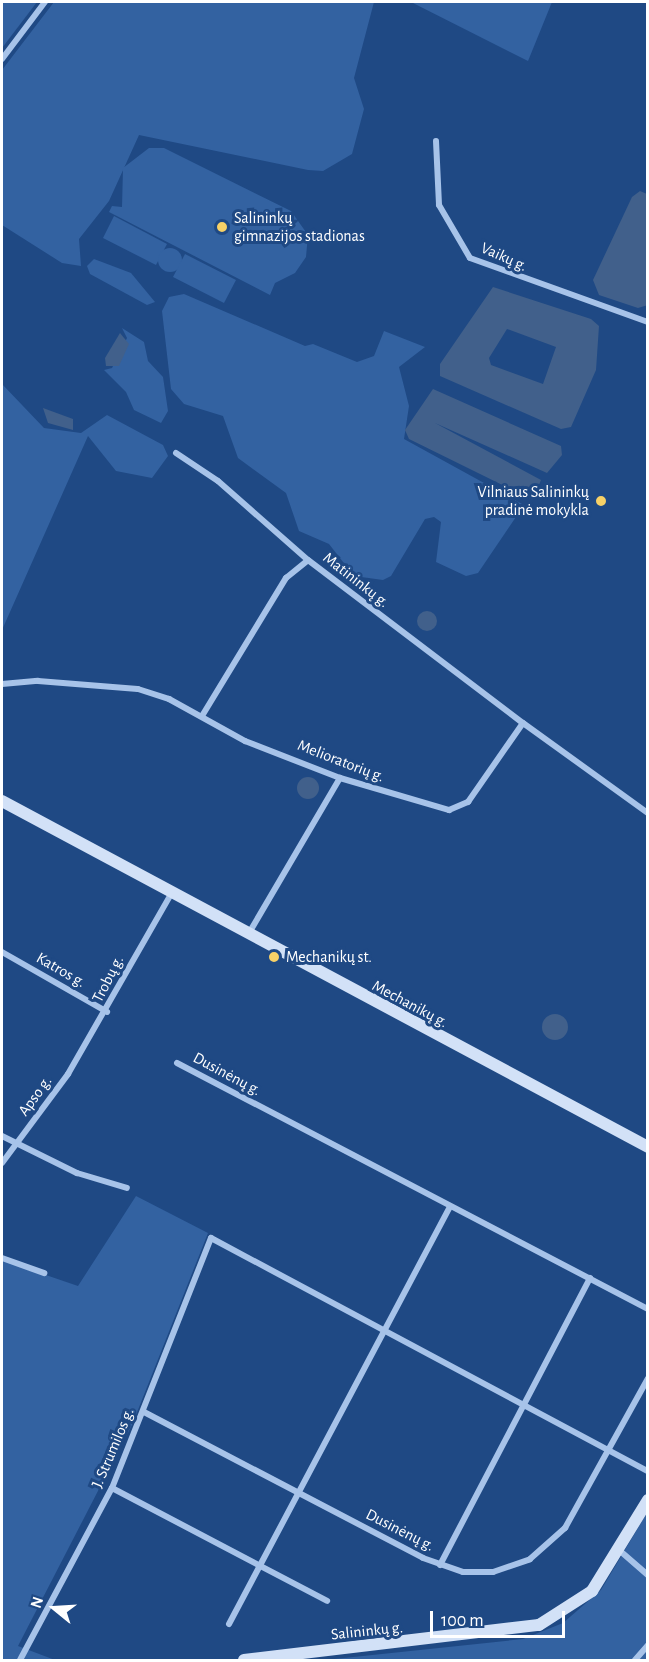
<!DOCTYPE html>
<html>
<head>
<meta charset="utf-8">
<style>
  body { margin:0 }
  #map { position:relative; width:649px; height:1662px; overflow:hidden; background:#1f4984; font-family:"Alegreya Sans",sans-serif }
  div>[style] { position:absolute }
  .green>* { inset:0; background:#3362a1 }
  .round { border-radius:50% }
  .water>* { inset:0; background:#41608b }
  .minor>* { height:6px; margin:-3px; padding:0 3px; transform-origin:3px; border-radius:3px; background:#a7c3e9 }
  .secondary>* { height:12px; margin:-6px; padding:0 6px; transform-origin:6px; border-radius:6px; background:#d2e1f7 }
  .dots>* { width:16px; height:16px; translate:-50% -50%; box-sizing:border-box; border:3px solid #1f4984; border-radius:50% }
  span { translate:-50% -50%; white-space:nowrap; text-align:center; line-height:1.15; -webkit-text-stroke:6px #1f4984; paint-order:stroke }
  .poi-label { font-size:16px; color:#fff }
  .left { translate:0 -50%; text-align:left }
  .right { translate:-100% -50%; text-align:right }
  .street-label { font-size:16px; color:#fff }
  .frame { position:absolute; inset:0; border:3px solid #fff; pointer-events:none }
  .north { position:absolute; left:24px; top:1578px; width:60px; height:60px; -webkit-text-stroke:4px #1f4984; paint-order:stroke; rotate:288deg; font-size:16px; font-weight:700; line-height:24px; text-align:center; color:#fff }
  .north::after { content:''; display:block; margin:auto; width:21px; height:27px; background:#fff; clip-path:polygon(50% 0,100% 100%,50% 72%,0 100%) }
  .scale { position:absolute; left:430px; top:1611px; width:135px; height:27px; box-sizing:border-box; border:3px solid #fff; border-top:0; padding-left:8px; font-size:18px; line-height:21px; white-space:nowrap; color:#fff; -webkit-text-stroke:4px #1f4984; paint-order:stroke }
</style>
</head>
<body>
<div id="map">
  <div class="green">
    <i style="clip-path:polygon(2px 2px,37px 2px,2px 48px)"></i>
    <i style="clip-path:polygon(54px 2px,374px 2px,354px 78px,364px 109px,352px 154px,323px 171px,308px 170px,139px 135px,109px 201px,79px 239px,81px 266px,62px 263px,2px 225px,2px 70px)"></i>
    <i style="clip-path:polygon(411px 2px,552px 2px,528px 61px)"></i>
    <i style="clip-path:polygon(149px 148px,164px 148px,291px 211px,308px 235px,306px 257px,295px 273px,275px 283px,270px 295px,109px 212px,112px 206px,122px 207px,123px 168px)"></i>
    <i style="clip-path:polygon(114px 216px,167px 244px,156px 265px,103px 238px)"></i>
    <i class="round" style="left:158px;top:248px;width:24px;height:24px"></i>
    <i style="clip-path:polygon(185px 254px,236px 280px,224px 303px,173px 277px)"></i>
    <i style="clip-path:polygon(94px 259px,131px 273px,155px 302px,147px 305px,90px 274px,87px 266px)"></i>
    <i style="clip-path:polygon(184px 294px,305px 346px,313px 344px,357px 362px,374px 356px,384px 331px,425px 347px,399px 367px,409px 406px,404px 439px,524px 505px,478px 573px,466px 576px,436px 562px,441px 522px,434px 517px,425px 519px,391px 576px,383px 580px,354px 576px,329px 544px,299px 531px,286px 493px,238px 458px,223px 416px,184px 404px,171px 389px,162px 311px,169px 297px)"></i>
    <i style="clip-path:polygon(122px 328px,144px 342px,148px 361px,163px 377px,168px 411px,161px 423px,134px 410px,126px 392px,104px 370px,112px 368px,127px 338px)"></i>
    <i style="clip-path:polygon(2px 384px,44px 428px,81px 433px,107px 415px,163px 445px,168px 456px,152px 478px,116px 471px,88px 436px,2px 630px)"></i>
    <i style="clip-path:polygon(136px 1196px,208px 1233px,132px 1425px,18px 1646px,55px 1660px,2px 1660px,2px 1260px,78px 1286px)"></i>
    <i style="clip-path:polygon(647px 1513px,647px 1660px,325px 1660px,523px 1639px,563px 1623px,601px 1590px)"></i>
  </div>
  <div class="water">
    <i style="clip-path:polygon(640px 191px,647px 194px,648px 305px,638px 308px,599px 295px,593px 280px,632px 197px)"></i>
    <i style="clip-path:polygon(evenodd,493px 287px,591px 319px,599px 326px,596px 370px,571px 427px,561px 429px,440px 376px,440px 364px,493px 287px,507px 329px,556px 347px,543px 384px,491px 365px,489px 358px,507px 329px)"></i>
    <i style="clip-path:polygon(120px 333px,129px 344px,119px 366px,106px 366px,105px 358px)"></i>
    <i style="clip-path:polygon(433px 389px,561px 446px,562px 455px,547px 473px,435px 423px,541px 480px,533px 500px,409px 439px,405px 430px)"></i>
    <i style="clip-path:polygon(43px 408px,73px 419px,73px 430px,48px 423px)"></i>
    <i class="round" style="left:417px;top:611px;width:20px;height:20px"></i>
    <i class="round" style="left:297px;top:777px;width:22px;height:22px"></i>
    <i class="round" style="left:542px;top:1014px;width:26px;height:26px"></i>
  </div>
  <div class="minor">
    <i style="left:2px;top:59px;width:71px;rotate:-53deg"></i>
    <i style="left:436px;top:141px;width:64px;rotate:87.3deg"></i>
    <i style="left:439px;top:205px;width:61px;rotate:59.7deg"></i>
    <i style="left:470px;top:258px;width:189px;rotate:19.8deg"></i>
    <i style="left:176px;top:453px;width:50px;rotate:33.7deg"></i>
    <i style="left:218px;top:481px;width:120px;rotate:41.3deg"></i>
    <i style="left:308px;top:560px;width:270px;rotate:37.2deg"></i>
    <i style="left:2px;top:684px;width:36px;rotate:-5deg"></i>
    <i style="left:38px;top:681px;width:100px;rotate:4.6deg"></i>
    <i style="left:138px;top:689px;width:33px;rotate:18deg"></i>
    <i style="left:169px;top:699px;width:87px;rotate:28.9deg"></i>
    <i style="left:245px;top:741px;width:102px;rotate:21.3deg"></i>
    <i style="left:340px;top:778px;width:114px;rotate:16.4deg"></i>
    <i style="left:449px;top:810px;width:21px;rotate:-23deg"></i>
    <i style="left:468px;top:802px;width:96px;rotate:-55.2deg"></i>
    <i style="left:523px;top:723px;width:154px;rotate:35.8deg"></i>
    <i style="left:202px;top:716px;width:162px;rotate:-58.7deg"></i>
    <i style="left:286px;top:578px;width:28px;rotate:-39deg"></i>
    <i style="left:249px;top:933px;width:180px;rotate:-59.6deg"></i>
    <i style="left:2px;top:952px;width:121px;rotate:29.7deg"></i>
    <i style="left:177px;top:1063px;width:531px;rotate:27.58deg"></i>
    <i style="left:2px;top:1136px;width:84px;rotate:26.3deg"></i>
    <i style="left:77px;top:1173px;width:52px;rotate:16.7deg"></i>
    <i style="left:2px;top:1163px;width:111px;rotate:-53.4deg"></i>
    <i style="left:68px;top:1074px;width:207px;rotate:-60.2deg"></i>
    <i style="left:2px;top:1258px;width:45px;rotate:19.7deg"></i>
    <i style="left:144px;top:1412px;width:315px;rotate:27.6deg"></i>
    <i style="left:423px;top:1558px;width:42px;rotate:19.3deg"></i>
    <i style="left:463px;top:1572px;width:30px"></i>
    <i style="left:493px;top:1572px;width:39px;rotate:-19deg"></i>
    <i style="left:530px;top:1559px;width:47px;rotate:-41.5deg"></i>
    <i style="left:565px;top:1528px;width:171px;rotate:-61deg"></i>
    <i style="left:112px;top:1488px;width:243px;rotate:27.7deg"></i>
    <i style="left:619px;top:1550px;width:38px;rotate:41deg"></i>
    <i style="left:440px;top:1565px;width:324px;rotate:-62.4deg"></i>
    <i style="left:229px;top:1624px;width:472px;rotate:-62.1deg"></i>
    <i style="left:20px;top:1660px;width:195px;rotate:-61.9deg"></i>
    <i style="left:112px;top:1488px;width:269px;rotate:-68.4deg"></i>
    <i style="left:211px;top:1238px;width:495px;rotate:28.1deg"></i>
    <i style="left:635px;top:1660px;width:20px;rotate:-49deg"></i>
  </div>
  <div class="secondary">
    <i style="left:2px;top:801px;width:733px;rotate:28.17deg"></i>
    <i style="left:244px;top:1660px;width:297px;rotate:-6.8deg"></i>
    <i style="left:539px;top:1625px;width:63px;rotate:-32.7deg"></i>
    <i style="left:592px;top:1591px;width:107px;rotate:-58.4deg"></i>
  </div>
  <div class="dots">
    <i style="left:222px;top:227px;background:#f7d167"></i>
    <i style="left:601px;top:501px;background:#f7d167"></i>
    <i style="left:274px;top:957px;background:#f7d167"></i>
  </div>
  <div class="poi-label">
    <span class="left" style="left:234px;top:227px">Salininkų<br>gimnazijos stadionas</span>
    <span class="right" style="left:589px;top:501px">Vilniaus Salininkų<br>pradinė mokykla</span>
    <span class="left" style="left:286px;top:957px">Mechanikų st.</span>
  </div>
  <div class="street-label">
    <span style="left:504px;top:257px;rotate:24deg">Vaikų g.</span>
    <span style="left:356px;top:580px;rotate:38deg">Matininkų g.</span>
    <span style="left:341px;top:761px;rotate:21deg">Melioratorių g.</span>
    <span style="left:61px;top:970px;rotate:30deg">Katros g.</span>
    <span style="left:108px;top:979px;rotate:-63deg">Trobų g.</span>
    <span style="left:410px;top:1004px;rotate:28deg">Mechanikų g.</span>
    <span style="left:227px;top:1074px;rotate:28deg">Dusinėnų g.</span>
    <span style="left:35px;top:1096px;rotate:-54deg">Apso g.</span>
    <span style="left:113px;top:1448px;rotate:-67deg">J. Strumilos g.</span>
    <span style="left:400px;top:1530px;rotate:27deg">Dusinėnų g.</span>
    <span style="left:367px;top:1631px;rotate:-6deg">Salininkų g.</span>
  </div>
  <div class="frame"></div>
  <div class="north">N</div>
  <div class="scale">100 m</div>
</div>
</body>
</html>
